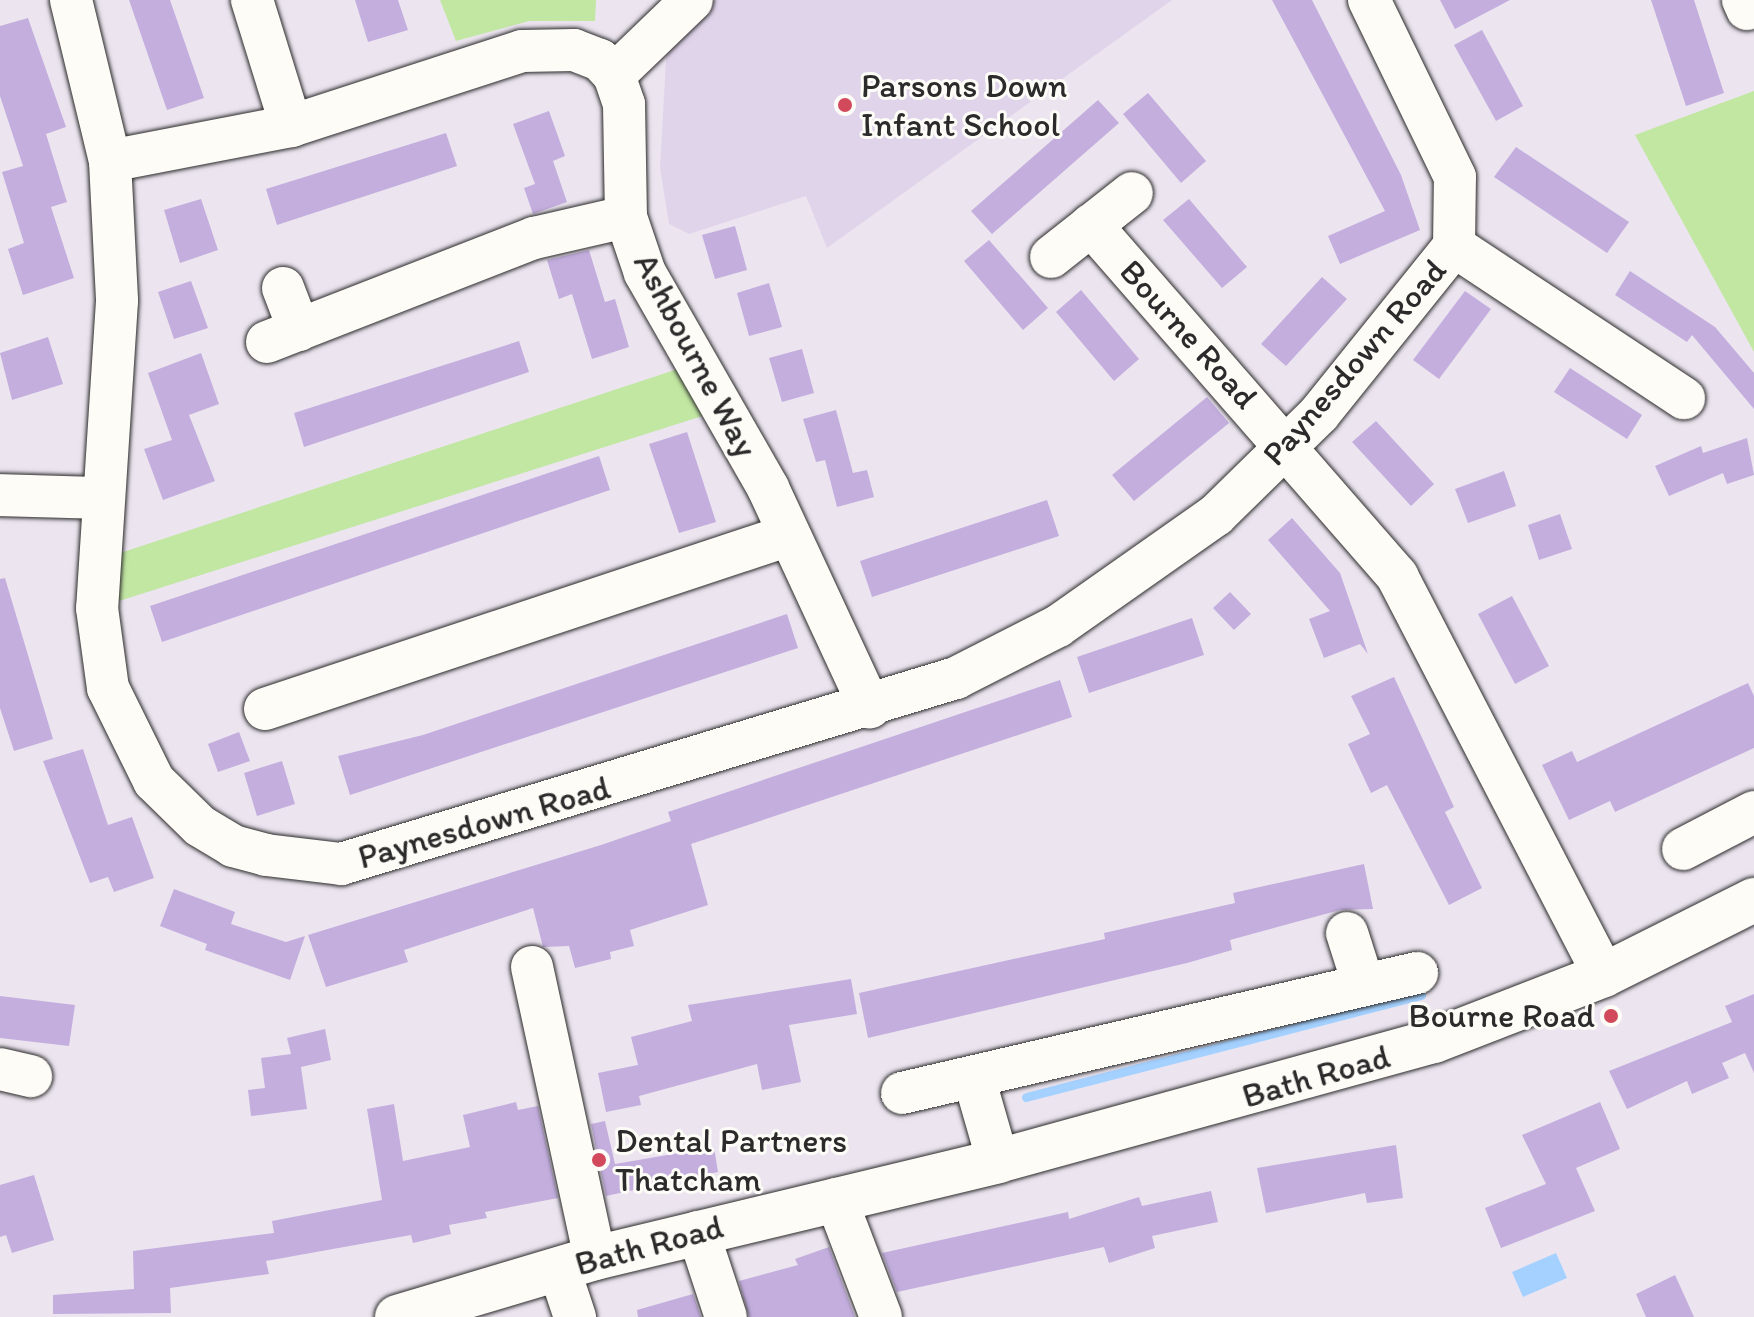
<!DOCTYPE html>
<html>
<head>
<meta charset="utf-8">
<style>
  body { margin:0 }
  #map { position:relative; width:1754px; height:1317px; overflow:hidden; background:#ece5f0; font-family:Itim,sans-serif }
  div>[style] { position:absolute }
  .built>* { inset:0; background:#e0d4eb }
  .green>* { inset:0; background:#c1e7a2 }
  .water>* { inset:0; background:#a4d1ff }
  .stream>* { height:9px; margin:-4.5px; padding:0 4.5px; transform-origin:4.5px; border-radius:4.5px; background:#a4d1ff }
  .building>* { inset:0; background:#c3aede }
  .roads { filter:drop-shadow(0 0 2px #2b2b2b) drop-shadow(0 0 2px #2b2b2b) }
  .minor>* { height:42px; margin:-21px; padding:0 21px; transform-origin:21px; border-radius:21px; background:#fdfcf7 }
  .major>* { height:44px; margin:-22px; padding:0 22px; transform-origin:22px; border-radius:22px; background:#fdfcf7 }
  .dots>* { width:22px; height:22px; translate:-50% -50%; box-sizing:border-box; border:4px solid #fdfcf7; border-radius:50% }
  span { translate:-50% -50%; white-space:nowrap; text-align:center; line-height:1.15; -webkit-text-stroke:6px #fdfcf7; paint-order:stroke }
  .poi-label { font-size:34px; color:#2b2b2b }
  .left { translate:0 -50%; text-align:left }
  .right { translate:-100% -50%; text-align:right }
  .street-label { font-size:34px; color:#2b2b2b }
</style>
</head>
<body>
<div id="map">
  <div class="built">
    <i style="clip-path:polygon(714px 0,1172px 0,827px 248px,806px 196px,689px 234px,669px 224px,660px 168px,667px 42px)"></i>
  </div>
  <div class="green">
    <i style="clip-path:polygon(440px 0,596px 0,595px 21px,529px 21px,456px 41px)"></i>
    <i style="clip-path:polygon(1754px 91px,1754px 352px,1635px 135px)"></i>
    <i style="clip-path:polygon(693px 364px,715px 412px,97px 608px,99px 560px)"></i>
  </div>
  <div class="water">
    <i style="clip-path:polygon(1556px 1253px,1567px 1278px,1523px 1297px,1512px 1272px)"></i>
  </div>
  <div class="stream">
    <i style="left:1026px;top:1097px;width:408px;rotate:-14.5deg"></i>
  </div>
  <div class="building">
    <i style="clip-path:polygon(129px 0,170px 0,204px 98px,167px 110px)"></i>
    <i style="clip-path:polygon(355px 0,398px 0,408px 30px,368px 42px)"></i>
    <i style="clip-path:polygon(1272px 0,1312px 0,1401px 175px,1420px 230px,1340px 264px,1328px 236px,1385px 211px)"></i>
    <i style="clip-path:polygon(1440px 0,1510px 0,1455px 29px)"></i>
    <i style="clip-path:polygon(1651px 0,1694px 0,1724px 93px,1686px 106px)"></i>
    <i style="clip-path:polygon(28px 18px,66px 127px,46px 134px,67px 202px,51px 207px,74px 278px,23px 295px,8px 249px,24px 243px,2px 172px,23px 166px,0 96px,0 26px)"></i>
    <i style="clip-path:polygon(1482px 30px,1523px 106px,1496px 121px,1454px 45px)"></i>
    <i style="clip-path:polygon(1148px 93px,1206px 161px,1181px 183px,1123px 114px)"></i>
    <i style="clip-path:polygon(1098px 100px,1119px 123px,992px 234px,971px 211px)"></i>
    <i style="clip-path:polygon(549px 111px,565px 156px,553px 161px,567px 202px,533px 214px,524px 188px,535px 184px,513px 124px)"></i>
    <i style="clip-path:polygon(446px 133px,457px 166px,277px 225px,266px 189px)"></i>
    <i style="clip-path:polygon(1516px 147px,1629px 222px,1607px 253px,1494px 177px)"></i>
    <i style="clip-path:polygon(201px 199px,218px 250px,180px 263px,164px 210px)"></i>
    <i style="clip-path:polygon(1189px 199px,1247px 267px,1222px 288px,1163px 220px)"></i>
    <i style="clip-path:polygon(735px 226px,747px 270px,715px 279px,702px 235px)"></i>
    <i style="clip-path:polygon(989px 240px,1048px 308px,1023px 330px,964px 261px)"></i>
    <i style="clip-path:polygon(589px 250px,605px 302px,615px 299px,629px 347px,592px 359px,572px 294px,559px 299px,547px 260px)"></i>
    <i style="clip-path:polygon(1630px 271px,1715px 327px,1754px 373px,1754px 409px,1692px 335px,1687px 342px,1615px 295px)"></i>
    <i style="clip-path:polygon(1322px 277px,1347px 299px,1286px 366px,1261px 344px)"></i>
    <i style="clip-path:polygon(191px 281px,208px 328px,174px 339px,158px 292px)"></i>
    <i style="clip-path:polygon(769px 283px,782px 327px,749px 336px,737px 293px)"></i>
    <i style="clip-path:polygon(1081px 290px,1139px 359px,1114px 381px,1056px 312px)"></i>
    <i style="clip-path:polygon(1465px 291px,1491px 309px,1439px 379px,1413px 360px)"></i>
    <i style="clip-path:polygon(48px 337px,63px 384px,12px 400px,0 353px)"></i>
    <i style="clip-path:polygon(519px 341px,529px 372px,304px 447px,294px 413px)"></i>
    <i style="clip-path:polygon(802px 349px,814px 393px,782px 402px,769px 358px)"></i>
    <i style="clip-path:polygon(201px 353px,219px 404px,189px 415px,215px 481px,163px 500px,144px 449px,172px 440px,148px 373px)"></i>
    <i style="clip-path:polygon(1570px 368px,1642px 415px,1627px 439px,1554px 392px)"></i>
    <i style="clip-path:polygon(1207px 397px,1229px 423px,1134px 501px,1112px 475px)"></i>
    <i style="clip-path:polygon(836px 410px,853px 473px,867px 470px,874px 497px,837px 507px,825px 460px,816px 462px,803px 419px)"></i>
    <i style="clip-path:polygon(1376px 421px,1434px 484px,1411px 506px,1352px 442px)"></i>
    <i style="clip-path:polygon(687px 432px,716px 522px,679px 533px,649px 444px)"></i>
    <i style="clip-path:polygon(1747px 438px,1754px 475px,1727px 484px,1723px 473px,1669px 496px,1655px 466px,1701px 446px,1703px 453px)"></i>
    <i style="clip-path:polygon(599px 456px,610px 490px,162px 642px,150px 606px)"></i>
    <i style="clip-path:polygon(1504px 471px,1516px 506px,1468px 523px,1455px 489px)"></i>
    <i style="clip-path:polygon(1047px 500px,1059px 536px,872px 597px,860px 561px)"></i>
    <i style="clip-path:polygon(1560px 514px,1572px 549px,1539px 560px,1528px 525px)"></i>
    <i style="clip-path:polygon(1292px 518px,1340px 573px,1368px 654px,1360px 644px,1324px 658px,1309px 619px,1330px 611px,1268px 540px)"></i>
    <i style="clip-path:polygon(5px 578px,53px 739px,14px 751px,0 708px,0 579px)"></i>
    <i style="clip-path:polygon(1230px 592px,1251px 614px,1234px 630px,1213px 608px)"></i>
    <i style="clip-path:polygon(1512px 596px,1549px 666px,1515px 684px,1478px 614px)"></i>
    <i style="clip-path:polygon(787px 614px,798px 648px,350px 795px,338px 756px,423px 735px)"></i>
    <i style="clip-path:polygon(1192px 618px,1204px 655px,1089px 693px,1077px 657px)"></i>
    <i style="clip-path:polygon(1394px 677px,1454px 807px,1445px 812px,1482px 888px,1449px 905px,1387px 785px,1371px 793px,1348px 744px,1370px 734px,1351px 696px)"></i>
    <i style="clip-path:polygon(1060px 680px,1072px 717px,691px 844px,708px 905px,630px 930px,634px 946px,610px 952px,611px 959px,575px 968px,569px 946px,543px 947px,533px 908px,404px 950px,408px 962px,326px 987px,308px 935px,601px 845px,671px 821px,668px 812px)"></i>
    <i style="clip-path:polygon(1748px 683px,1754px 696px,1754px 748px,1615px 812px,1610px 801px,1569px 820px,1542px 765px,1572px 751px,1577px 762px)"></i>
    <i style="clip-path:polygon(239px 732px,250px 761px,218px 772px,208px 744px)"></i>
    <i style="clip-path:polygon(83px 749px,108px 825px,132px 817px,154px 878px,114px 892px,108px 877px,90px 883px,43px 761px)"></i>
    <i style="clip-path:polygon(282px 761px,295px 804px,257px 816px,244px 773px)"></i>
    <i style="clip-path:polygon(1364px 864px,1373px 909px,1340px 910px,1230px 940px,1232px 950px,1187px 963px,868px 1038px,859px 993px,1105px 939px,1104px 933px,1235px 903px,1233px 893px)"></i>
    <i style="clip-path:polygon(174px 889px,235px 912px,231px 924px,286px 942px,305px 936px,290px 980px,205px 950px,207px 944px,160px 926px)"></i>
    <i style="clip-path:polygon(851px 979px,857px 1014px,789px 1025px,801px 1082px,762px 1090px,757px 1064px,639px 1096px,641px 1105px,606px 1112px,598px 1073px,638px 1065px,631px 1037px,692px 1021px,688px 1005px)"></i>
    <i style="clip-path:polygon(1754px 994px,1754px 1073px,1745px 1053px,1722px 1063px,1729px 1078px,1692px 1094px,1687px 1081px,1627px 1109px,1609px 1071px,1732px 1022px,1725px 1006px)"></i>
    <i style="clip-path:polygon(0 996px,75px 1005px,69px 1046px,0 1038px)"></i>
    <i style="clip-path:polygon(325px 1029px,331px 1060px,301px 1067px,307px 1109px,251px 1116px,248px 1090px,265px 1088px,261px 1058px,291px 1054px,287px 1038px)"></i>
    <i style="clip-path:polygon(516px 1102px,518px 1110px,538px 1106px,558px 1198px,485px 1212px,487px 1218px,449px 1225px,451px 1234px,413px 1243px,411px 1235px,266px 1261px,269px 1274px,170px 1288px,171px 1313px,53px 1314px,53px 1295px,134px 1289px,133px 1251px,274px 1233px,272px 1221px,382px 1200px,367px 1109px,394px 1104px,403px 1161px,470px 1147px,463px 1115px)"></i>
    <i style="clip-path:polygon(1600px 1102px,1620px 1149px,1576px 1168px,1595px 1211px,1501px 1248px,1485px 1208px,1546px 1184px,1522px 1135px)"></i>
    <i style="clip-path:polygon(605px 1121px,615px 1164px,714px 1147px,718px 1172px,606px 1196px,591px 1124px)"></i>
    <i style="clip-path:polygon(1396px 1145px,1403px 1198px,1367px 1203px,1365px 1193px,1266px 1213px,1257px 1168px)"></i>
    <i style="clip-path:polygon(34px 1175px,54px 1240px,12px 1253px,6px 1235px,0 1237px,0 1185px)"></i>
    <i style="clip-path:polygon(1211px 1191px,1218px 1222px,1152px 1236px,1155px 1248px,1109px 1263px,1104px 1247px,897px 1292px,882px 1253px,1068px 1212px,1069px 1219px,1139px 1197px,1142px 1206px)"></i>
    <i style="clip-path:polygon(829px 1247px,855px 1317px,749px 1317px,739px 1281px,798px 1265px,795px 1259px)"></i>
    <i style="clip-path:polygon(1675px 1275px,1694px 1317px,1646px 1317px,1636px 1294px)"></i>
    <i style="clip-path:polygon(693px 1294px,701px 1317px,638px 1317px,637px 1310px)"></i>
  </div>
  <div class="roads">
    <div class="minor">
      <i style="left:71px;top:0;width:166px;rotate:76.4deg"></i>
      <i style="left:110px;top:161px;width:140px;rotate:87.1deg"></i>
      <i style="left:117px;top:301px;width:308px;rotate:93.7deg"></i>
      <i style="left:97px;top:608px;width:81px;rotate:82.2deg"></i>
      <i style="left:108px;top:688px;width:104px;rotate:63.7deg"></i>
      <i style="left:154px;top:781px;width:64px;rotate:44.4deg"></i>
      <i style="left:200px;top:826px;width:39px;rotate:31deg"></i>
      <i style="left:233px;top:846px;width:34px;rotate:15deg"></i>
      <i style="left:266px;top:855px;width:76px;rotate:6.8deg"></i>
      <i style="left:341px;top:864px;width:643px;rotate:-16.83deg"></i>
      <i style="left:956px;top:678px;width:114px;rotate:-27deg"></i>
      <i style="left:1058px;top:626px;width:193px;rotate:-35.1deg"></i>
      <i style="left:1216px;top:515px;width:144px;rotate:-44.4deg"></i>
      <i style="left:1319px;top:414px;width:216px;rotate:-51.2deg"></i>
      <i style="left:1454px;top:246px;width:69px;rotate:-89.2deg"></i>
      <i style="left:1455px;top:177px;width:197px;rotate:-115.9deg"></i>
      <i style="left:252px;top:0;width:132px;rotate:72.8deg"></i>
      <i style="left:1743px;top:0;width:10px;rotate:66deg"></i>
      <i style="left:614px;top:75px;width:108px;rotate:-43.9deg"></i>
      <i style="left:110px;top:161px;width:184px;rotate:-10.9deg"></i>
      <i style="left:291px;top:126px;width:243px;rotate:-18deg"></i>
      <i style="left:522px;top:51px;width:52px;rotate:-1.1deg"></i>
      <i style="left:574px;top:50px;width:28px;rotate:21deg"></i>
      <i style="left:600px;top:60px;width:21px;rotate:47deg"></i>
      <i style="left:614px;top:75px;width:31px;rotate:71deg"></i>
      <i style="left:624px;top:104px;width:113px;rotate:89deg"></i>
      <i style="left:626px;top:217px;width:59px;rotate:71.3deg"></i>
      <i style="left:645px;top:273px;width:248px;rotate:60.2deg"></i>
      <i style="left:768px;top:488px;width:242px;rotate:65.1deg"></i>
      <i style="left:1091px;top:225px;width:466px;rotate:48.9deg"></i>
      <i style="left:1397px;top:576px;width:449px;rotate:62.6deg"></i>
      <i style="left:1454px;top:246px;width:276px;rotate:33.5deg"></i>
      <i style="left:1051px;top:257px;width:103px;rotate:-38.3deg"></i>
      <i style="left:283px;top:288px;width:45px;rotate:69.1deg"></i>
      <i style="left:267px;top:342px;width:287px;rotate:-21.3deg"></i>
      <i style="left:534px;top:238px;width:94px;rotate:-12.9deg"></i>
      <i style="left:0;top:495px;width:101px;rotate:1.7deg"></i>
      <i style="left:265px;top:709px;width:549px;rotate:-18.37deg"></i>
      <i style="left:1683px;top:849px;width:80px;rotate:-27.5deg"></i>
      <i style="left:1347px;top:933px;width:52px;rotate:72.3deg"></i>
      <i style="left:532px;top:967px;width:298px;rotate:77.8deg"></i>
      <i style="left:0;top:1069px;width:32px;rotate:13deg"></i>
      <i style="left:974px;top:1078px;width:86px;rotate:73.9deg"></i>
      <i style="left:902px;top:1093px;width:529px;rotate:-13.12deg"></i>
      <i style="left:836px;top:1199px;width:126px;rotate:69.1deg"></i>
      <i style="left:698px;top:1232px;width:89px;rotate:71.8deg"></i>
      <i style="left:559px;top:1269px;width:51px;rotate:71.6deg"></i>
    </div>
    <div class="major">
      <i style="left:397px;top:1317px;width:207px;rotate:-16.6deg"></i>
      <i style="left:595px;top:1258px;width:415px;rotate:-13.5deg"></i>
      <i style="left:998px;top:1161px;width:452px;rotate:-15.4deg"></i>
      <i style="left:1434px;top:1041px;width:182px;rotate:-21.2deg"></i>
      <i style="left:1604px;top:975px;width:168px;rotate:-26.6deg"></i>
    </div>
  </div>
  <div class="dots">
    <i style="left:845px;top:105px;background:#d1495b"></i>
    <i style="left:1611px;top:1016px;background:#d1495b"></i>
    <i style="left:599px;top:1160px;background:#d1495b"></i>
  </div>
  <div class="poi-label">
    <span class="left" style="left:861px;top:105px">Parsons Down<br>Infant School</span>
    <span class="right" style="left:1595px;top:1016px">Bourne Road</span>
    <span class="left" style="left:615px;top:1160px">Dental Partners<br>Thatcham</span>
  </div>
  <div class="street-label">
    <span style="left:1189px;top:334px;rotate:48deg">Bourne Road</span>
    <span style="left:696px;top:355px;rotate:62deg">Ashbourne Way</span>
    <span style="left:1354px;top:362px;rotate:-49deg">Paynesdown Road</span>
    <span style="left:484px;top:822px;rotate:-16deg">Paynesdown Road</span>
    <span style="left:1316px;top:1076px;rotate:-16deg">Bath Road</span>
    <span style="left:649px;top:1245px;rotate:-15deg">Bath Road</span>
  </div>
</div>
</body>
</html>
